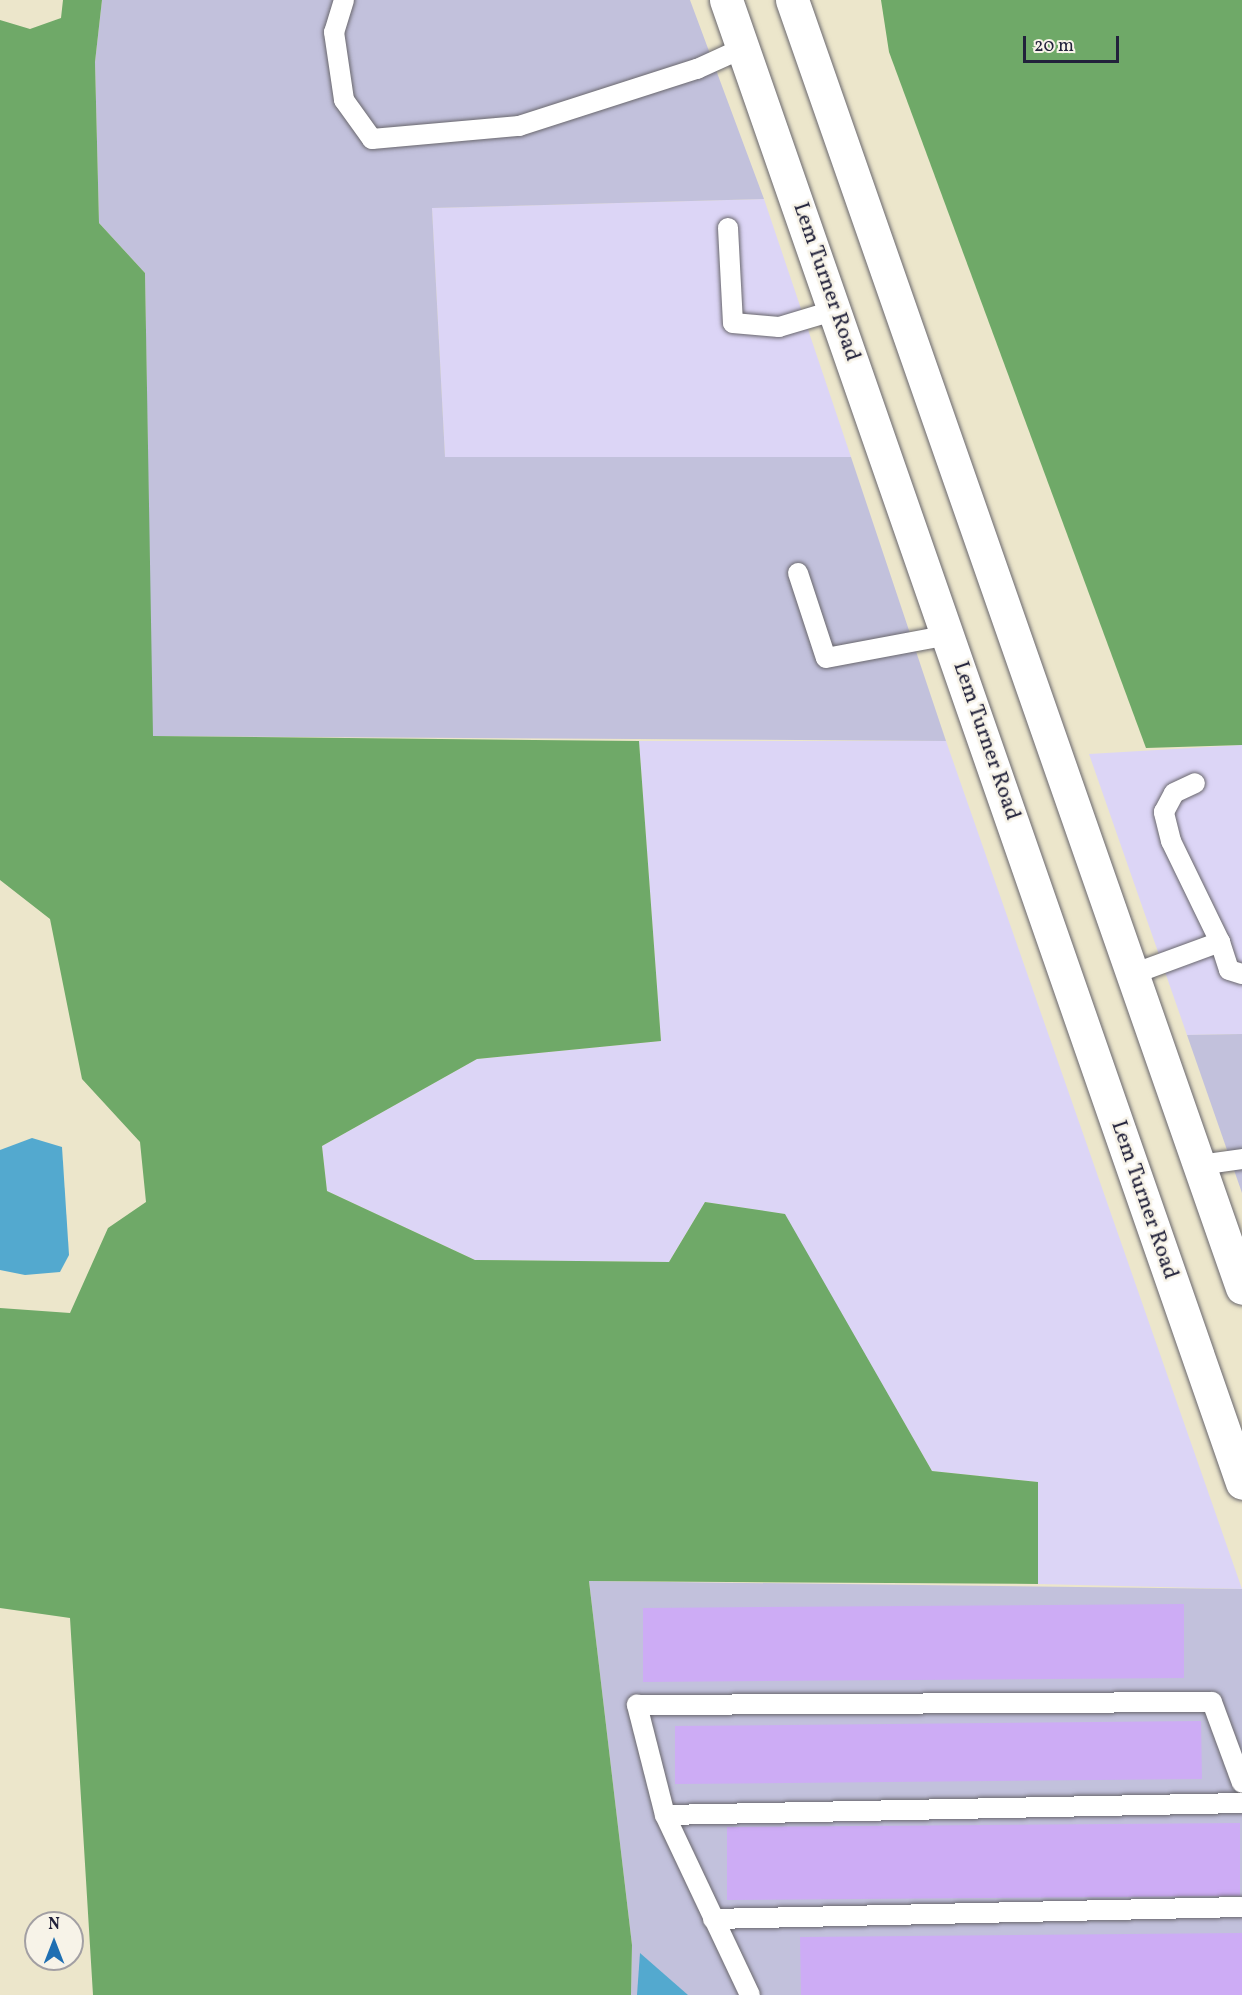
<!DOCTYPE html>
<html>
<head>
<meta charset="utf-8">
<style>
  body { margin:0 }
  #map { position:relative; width:1242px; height:1995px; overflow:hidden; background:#ece6cb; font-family:Vollkorn,serif }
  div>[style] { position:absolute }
  .built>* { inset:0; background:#dcd5f6 }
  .industrial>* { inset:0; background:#c2c1dc }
  .forest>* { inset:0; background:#6fa968 }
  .water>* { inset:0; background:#53a9cf }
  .building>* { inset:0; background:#cdacf5 }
  .roads { filter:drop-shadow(0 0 2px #69676d) drop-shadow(0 0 2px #69676d) }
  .lane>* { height:20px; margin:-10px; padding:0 10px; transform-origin:10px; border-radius:10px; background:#fff }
  .secondary>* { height:33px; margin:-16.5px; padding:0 16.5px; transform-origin:16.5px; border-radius:16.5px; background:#fff }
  span { translate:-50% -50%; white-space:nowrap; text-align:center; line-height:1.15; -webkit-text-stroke:5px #f7f3e8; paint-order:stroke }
  .street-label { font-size:22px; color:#22223b }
  .north { position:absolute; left:24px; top:1911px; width:60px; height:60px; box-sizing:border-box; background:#f7f3e8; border:2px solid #a29fa3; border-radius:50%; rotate:0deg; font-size:16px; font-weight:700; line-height:24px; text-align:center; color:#22223b }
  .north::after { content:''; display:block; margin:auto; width:21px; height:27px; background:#1f6fb2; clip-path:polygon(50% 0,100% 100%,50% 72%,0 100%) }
  .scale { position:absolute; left:1023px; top:36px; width:96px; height:27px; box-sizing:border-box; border:3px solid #22223b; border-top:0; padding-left:8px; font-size:18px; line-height:21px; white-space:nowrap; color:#22223b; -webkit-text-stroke:4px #f7f3e8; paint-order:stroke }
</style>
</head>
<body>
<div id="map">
  <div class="built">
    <i style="clip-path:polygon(764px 199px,851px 457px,445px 457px,432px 208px)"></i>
    <i style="clip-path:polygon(639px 741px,946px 741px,1242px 1589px,1038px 1584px,1037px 1482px,932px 1471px,784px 1214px,705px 1202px,669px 1262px,475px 1260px,327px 1191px,322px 1146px,477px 1059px,661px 1041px)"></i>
    <i style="clip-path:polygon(1242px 745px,1242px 1034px,1187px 1035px,1089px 754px)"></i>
  </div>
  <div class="industrial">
    <i style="clip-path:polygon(102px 0,690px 0,764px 199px,432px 208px,445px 457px,851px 457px,946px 741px,152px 736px,145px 273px,99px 223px,95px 62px)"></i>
    <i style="clip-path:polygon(1242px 1034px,1242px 1193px,1187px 1035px)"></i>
    <i style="clip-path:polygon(589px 1581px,1242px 1589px,1242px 1995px,631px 1995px,632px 1945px)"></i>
  </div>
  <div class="forest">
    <i style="clip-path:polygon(63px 0,102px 0,95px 62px,99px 223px,145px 273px,153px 736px,639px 741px,661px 1041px,477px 1059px,322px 1146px,327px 1191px,475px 1260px,669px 1262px,705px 1202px,785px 1214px,932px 1471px,1038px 1482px,1038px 1584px,589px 1581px,632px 1945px,631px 1995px,93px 1995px,70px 1618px,0 1608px,0 1308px,70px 1313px,108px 1228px,146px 1202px,140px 1142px,82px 1079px,50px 919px,0 880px,0 20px,30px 29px,61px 18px)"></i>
    <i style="clip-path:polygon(881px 0,1242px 0,1242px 745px,1146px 748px,889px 52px)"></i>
  </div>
  <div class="water">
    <i style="clip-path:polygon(32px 1138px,62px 1147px,69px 1255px,60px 1272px,25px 1275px,0 1270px,0 1150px)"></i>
    <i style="clip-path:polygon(640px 1953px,688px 1995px,637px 1995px)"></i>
  </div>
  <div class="building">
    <i style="clip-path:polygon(1184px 1604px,1184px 1678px,643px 1682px,643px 1608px)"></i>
    <i style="clip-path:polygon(1201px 1721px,1202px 1779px,675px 1784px,675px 1726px)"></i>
    <i style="clip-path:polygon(1240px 1823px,1240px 1896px,727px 1900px,727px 1827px)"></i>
    <i style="clip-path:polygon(1242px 1933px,1242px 1995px,801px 1995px,800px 1937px)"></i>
  </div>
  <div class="roads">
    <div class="lane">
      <i style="left:344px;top:0;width:34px;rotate:107deg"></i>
      <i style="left:334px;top:32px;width:69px;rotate:81.6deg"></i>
      <i style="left:344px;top:100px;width:48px;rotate:54.3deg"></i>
      <i style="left:372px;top:139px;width:148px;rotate:-5.1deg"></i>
      <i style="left:519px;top:126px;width:187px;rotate:-17.8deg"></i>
      <i style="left:697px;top:69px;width:51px;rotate:-24.5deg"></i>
      <i style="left:728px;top:228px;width:95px;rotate:87deg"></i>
      <i style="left:733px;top:323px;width:46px;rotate:5deg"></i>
      <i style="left:779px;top:327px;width:59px;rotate:-16.6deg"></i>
      <i style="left:798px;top:573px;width:89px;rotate:71.8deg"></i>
      <i style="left:826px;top:658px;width:125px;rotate:-10.6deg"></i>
      <i style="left:1220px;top:942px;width:29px;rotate:72deg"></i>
      <i style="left:1229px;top:970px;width:14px;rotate:17deg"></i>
      <i style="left:1133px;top:974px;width:93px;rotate:-20.2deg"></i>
      <i style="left:1220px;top:942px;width:112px;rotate:-115.9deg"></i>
      <i style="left:1171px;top:841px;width:30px;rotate:-104deg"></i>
      <i style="left:1164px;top:812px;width:21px;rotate:-62deg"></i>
      <i style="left:1174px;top:793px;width:23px;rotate:-25deg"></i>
      <i style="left:1200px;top:1165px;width:42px;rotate:-8.1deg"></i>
      <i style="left:665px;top:1815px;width:577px;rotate:-1.19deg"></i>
      <i style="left:713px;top:1919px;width:529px;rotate:-1.3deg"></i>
      <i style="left:750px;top:1995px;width:199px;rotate:-115.3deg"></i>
      <i style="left:665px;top:1815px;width:114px;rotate:-104.3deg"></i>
      <i style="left:637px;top:1705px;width:575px;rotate:-0.3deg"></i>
      <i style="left:1212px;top:1702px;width:86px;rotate:69.7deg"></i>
    </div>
    <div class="secondary">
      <i style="left:726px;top:0;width:1570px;rotate:70.81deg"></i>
      <i style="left:792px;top:0;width:1364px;rotate:70.74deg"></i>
    </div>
  </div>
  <div class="street-label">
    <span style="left:826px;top:282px;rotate:71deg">Lem Turner Road</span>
    <span style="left:986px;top:741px;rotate:71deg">Lem Turner Road</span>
    <span style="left:1144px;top:1200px;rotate:71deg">Lem Turner Road</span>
  </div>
  <div class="north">N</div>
  <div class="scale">20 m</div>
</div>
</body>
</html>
